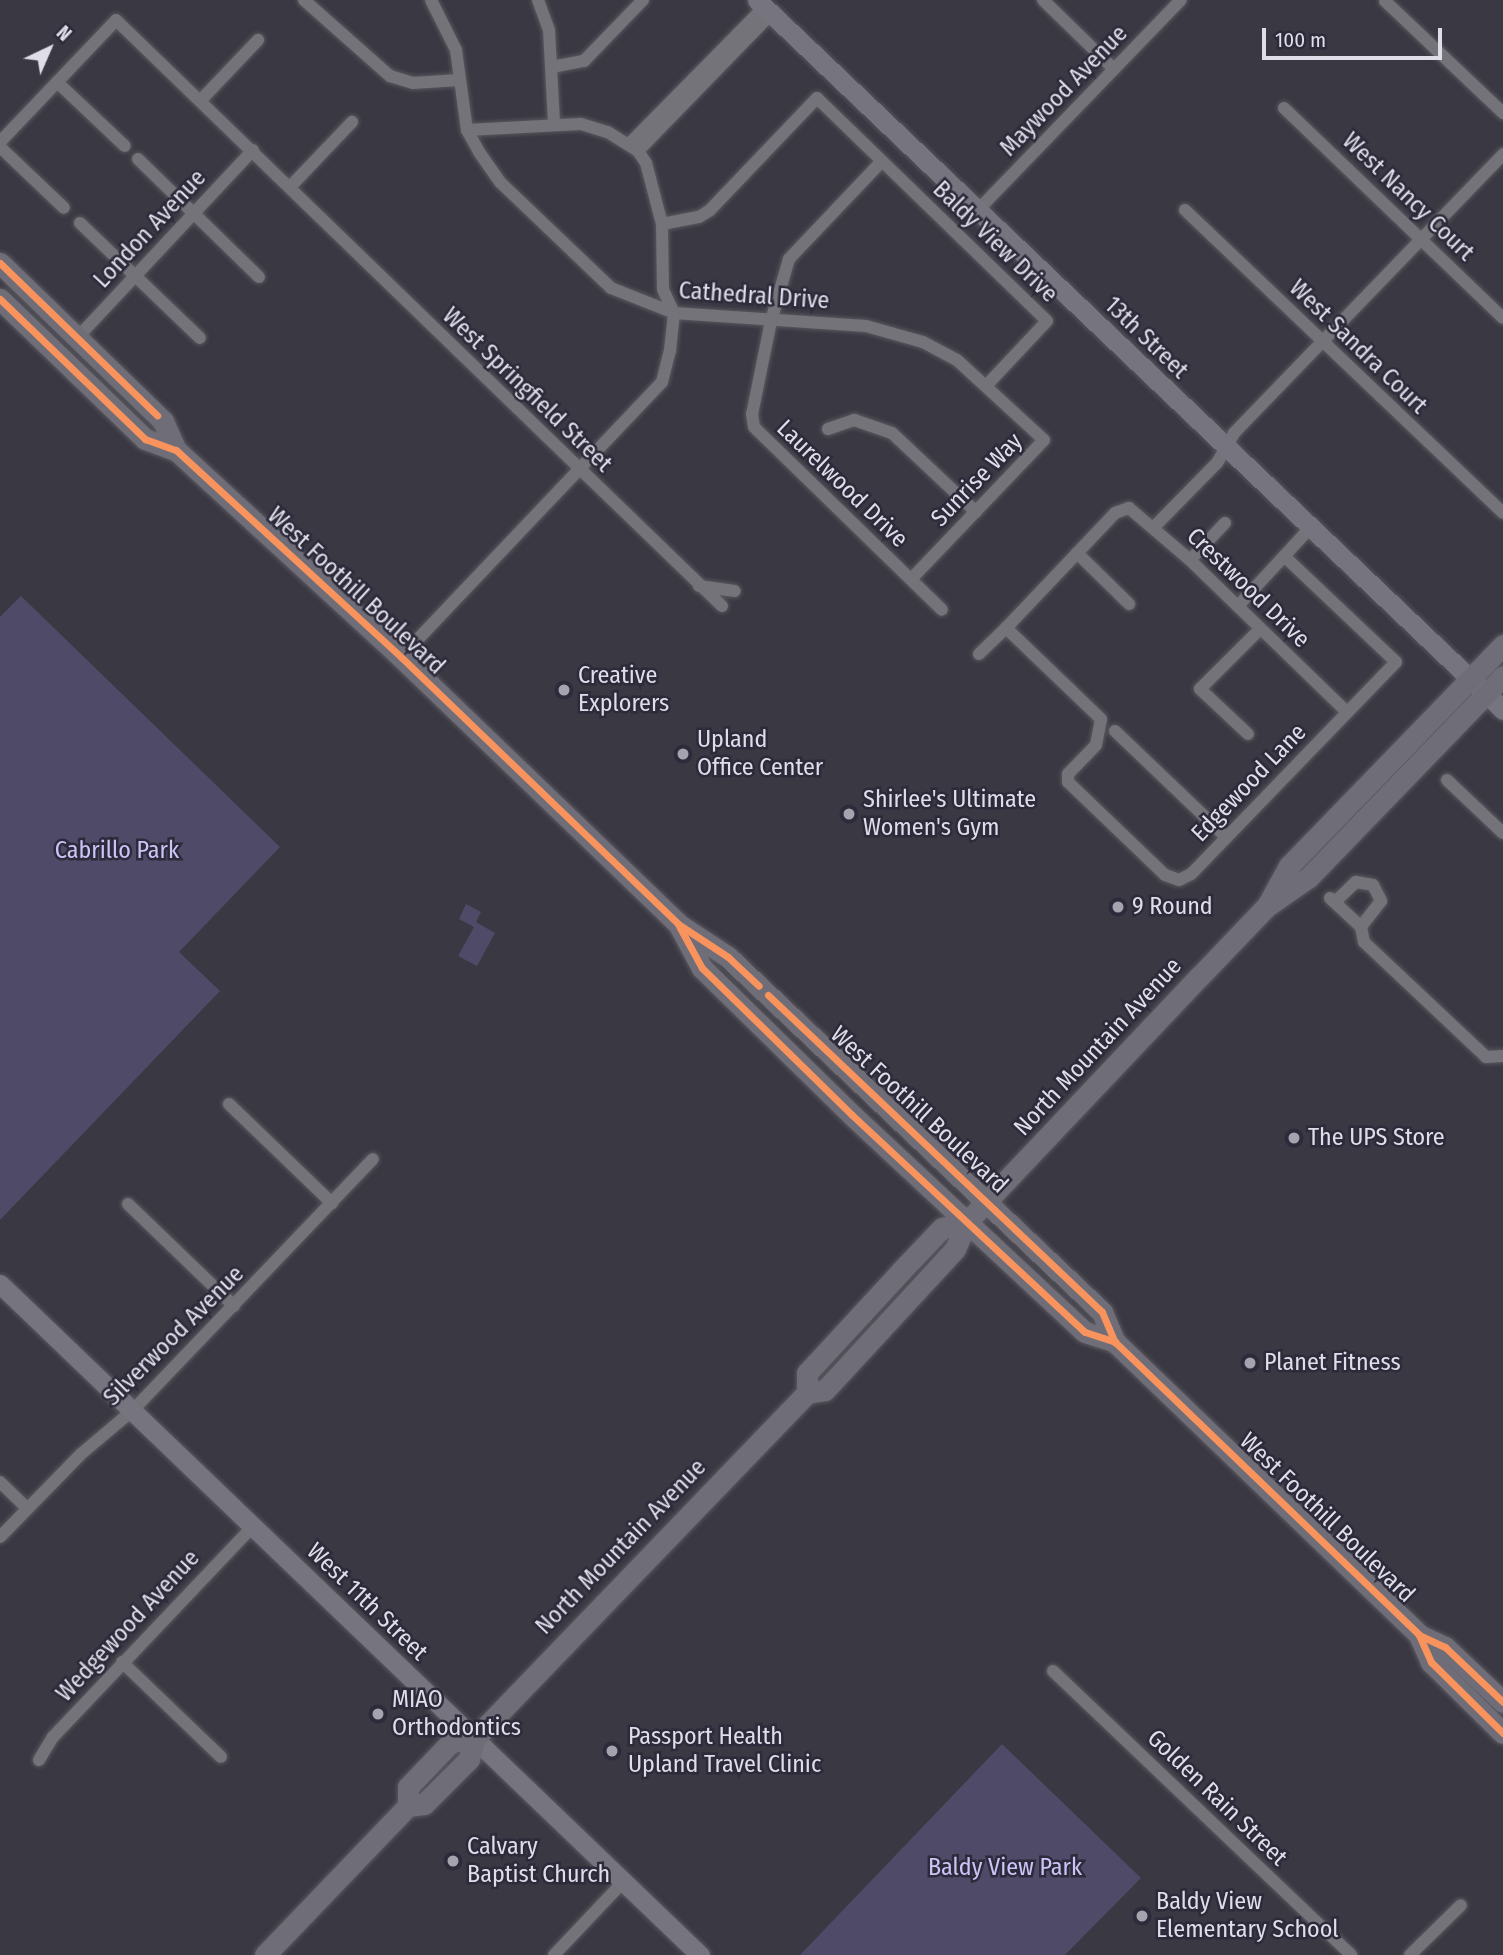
<!DOCTYPE html>
<html>
<head>
<meta charset="utf-8">
<style>
  body { margin:0 }
  #map { position:relative; width:1503px; height:1955px; overflow:hidden; background:#3a3842; font-family:"Fira Sans Condensed",sans-serif }
  div>[style] { position:absolute }
  .green>* { inset:0; background:#4e4a68 }
  .roads { filter:drop-shadow(0 0 2px #58575e) drop-shadow(0 0 2px #58575e) }
  .street>* { height:12px; margin:-6px; padding:0 6px; transform-origin:6px; border-radius:6px; background:#737379 }
  .secondary>* { height:19px; margin:-9.5px; padding:0 9.5px; transform-origin:9.5px; border-radius:9.5px; background:#76747e }
  .primary>* { height:21px; margin:-10.5px; padding:0 10.5px; transform-origin:10.5px; border-radius:10.5px; background:#6f6e78 }
  .cycleway>* { height:7px; margin:-3.5px; padding:0 3.5px; transform-origin:3.5px; border-radius:3.5px; background:#f8935d }
  .dots>* { width:19px; height:19px; translate:-50% -50%; box-sizing:border-box; border:4px solid #2d2b3b; border-radius:50% }
  span { translate:-50% -50%; white-space:nowrap; text-align:center; line-height:1.15; -webkit-text-stroke:5px #2d2b3b; paint-order:stroke }
  .street-label { font-size:24px; color:#dfdee8 }
  .poi-label { font-size:24px; color:#dfdee8 }
  .left { translate:0 -50%; text-align:left }
  .park-label { font-size:24px; color:#cac4f7 }
  .north { position:absolute; left:14px; top:14px; width:70px; height:70px; -webkit-text-stroke:5px #2d2b3b; paint-order:stroke; rotate:44deg; font-size:19px; font-weight:700; line-height:28px; text-align:center; color:#dfdee8 }
  .north::after { content:''; display:block; margin:auto; width:24px; height:32px; background:#dfdee8; clip-path:polygon(50% 0,100% 100%,50% 72%,0 100%) }
  .scale { position:absolute; left:1262px; top:28px; width:180px; height:32px; box-sizing:border-box; border:4px solid #dfdee8; border-top:0; padding-left:9px; font-size:21px; line-height:24px; white-space:nowrap; color:#dfdee8; -webkit-text-stroke:5px #2d2b3b; paint-order:stroke }
</style>
</head>
<body>
<div id="map">
  <div class="green">
    <i style="clip-path:polygon(21px 596px,280px 847px,179px 952px,220px 991px,0 1220px,0 617px)"></i>
    <i style="clip-path:polygon(466px 904px,481px 912px,476px 922px,495px 933px,477px 966px,458px 956px,474px 927px,459px 919px)"></i>
    <i style="clip-path:polygon(1002px 1744px,1141px 1878px,1065px 1955px,800px 1955px)"></i>
  </div>
  <div class="roads">
    <div class="street">
      <i style="left:304px;top:0;width:115px;rotate:41.5deg"></i>
      <i style="left:390px;top:76px;width:24px;rotate:17deg"></i>
      <i style="left:413px;top:83px;width:46px;rotate:-3.7deg"></i>
      <i style="left:431px;top:0;width:56px;rotate:63.4deg"></i>
      <i style="left:456px;top:50px;width:81px;rotate:82.2deg"></i>
      <i style="left:467px;top:130px;width:25px;rotate:61deg"></i>
      <i style="left:479px;top:152px;width:37px;rotate:55deg"></i>
      <i style="left:500px;top:182px;width:153px;rotate:43.7deg"></i>
      <i style="left:611px;top:288px;width:68px;rotate:21.6deg"></i>
      <i style="left:674px;top:313px;width:192px;rotate:3.9deg"></i>
      <i style="left:866px;top:326px;width:59px;rotate:15.7deg"></i>
      <i style="left:923px;top:342px;width:38px;rotate:28deg"></i>
      <i style="left:957px;top:360px;width:118px;rotate:42.6deg"></i>
      <i style="left:1044px;top:440px;width:192px;rotate:133.7deg"></i>
      <i style="left:538px;top:0;width:32px;rotate:70deg"></i>
      <i style="left:549px;top:30px;width:93px;rotate:86.9deg"></i>
      <i style="left:1043px;top:0;width:99px;rotate:44.2deg"></i>
      <i style="left:1385px;top:1px;width:163px;rotate:43.5deg"></i>
      <i style="left:552px;top:67px;width:33px;rotate:-11deg"></i>
      <i style="left:584px;top:61px;width:85px;rotate:-46deg"></i>
      <i style="left:57px;top:82px;width:93px;rotate:43.3deg"></i>
      <i style="left:201px;top:100px;width:83px;rotate:-46.5deg"></i>
      <i style="left:1284px;top:108px;width:303px;rotate:43.8deg"></i>
      <i style="left:0;top:142px;width:168px;rotate:-46.4deg"></i>
      <i style="left:116px;top:20px;width:843px;rotate:44.04deg"></i>
      <i style="left:630px;top:143px;width:191px;rotate:-45.4deg"></i>
      <i style="left:0;top:147px;width:88px;rotate:43.6deg"></i>
      <i style="left:638px;top:151px;width:191px;rotate:-45.8deg"></i>
      <i style="left:138px;top:159px;width:169px;rotate:44.3deg"></i>
      <i style="left:882px;top:161px;width:135px;rotate:133.5deg"></i>
      <i style="left:789px;top:259px;width:65px;rotate:106.2deg"></i>
      <i style="left:771px;top:321px;width:95px;rotate:101.5deg"></i>
      <i style="left:752px;top:414px;width:13px;rotate:81deg"></i>
      <i style="left:754px;top:427px;width:262px;rotate:44.2deg"></i>
      <i style="left:290px;top:187px;width:90px;rotate:-46.4deg"></i>
      <i style="left:1185px;top:210px;width:439px;rotate:43.6deg"></i>
      <i style="left:977px;top:211px;width:293px;rotate:-46deg"></i>
      <i style="left:80px;top:223px;width:166px;rotate:43.8deg"></i>
      <i style="left:662px;top:224px;width:38px;rotate:-11deg"></i>
      <i style="left:699px;top:217px;width:13px;rotate:-32deg"></i>
      <i style="left:710px;top:210px;width:155px;rotate:-46.3deg"></i>
      <i style="left:817px;top:98px;width:320px;rotate:44.1deg"></i>
      <i style="left:1047px;top:321px;width:88px;rotate:133.2deg"></i>
      <i style="left:78px;top:337px;width:256px;rotate:-46.9deg"></i>
      <i style="left:828px;top:429px;width:28px;rotate:-19deg"></i>
      <i style="left:854px;top:420px;width:40px;rotate:18.9deg"></i>
      <i style="left:892px;top:433px;width:115px;rotate:43.2deg"></i>
      <i style="left:1154px;top:527px;width:90px;rotate:-45.5deg"></i>
      <i style="left:1217px;top:463px;width:34px;rotate:-60deg"></i>
      <i style="left:1234px;top:433px;width:388px;rotate:-46deg"></i>
      <i style="left:1077px;top:553px;width:73px;rotate:44.4deg"></i>
      <i style="left:1284px;top:556px;width:154px;rotate:43.4deg"></i>
      <i style="left:1396px;top:662px;width:295px;rotate:134deg"></i>
      <i style="left:1191px;top:874px;width:13px;rotate:153deg"></i>
      <i style="left:1179px;top:880px;width:15px;rotate:-160deg"></i>
      <i style="left:1165px;top:875px;width:134px;rotate:-136.2deg"></i>
      <i style="left:1068px;top:782px;width:8px;rotate:-90deg"></i>
      <i style="left:1068px;top:774px;width:40px;rotate:-46deg"></i>
      <i style="left:1096px;top:745px;width:26px;rotate:-79deg"></i>
      <i style="left:1101px;top:719px;width:132px;rotate:-136.2deg"></i>
      <i style="left:1006px;top:628px;width:158px;rotate:-46.5deg"></i>
      <i style="left:1115px;top:513px;width:15px;rotate:-20deg"></i>
      <i style="left:1129px;top:508px;width:80px;rotate:40.4deg"></i>
      <i style="left:1190px;top:560px;width:217px;rotate:44.1deg"></i>
      <i style="left:1190px;top:560px;width:51px;rotate:-46.6deg"></i>
      <i style="left:699px;top:586px;width:36px;rotate:8deg"></i>
      <i style="left:1238px;top:606px;width:105px;rotate:-47.3deg"></i>
      <i style="left:979px;top:654px;width:37px;rotate:-44deg"></i>
      <i style="left:401px;top:657px;width:379px;rotate:-46.5deg"></i>
      <i style="left:662px;top:382px;width:32px;rotate:-76deg"></i>
      <i style="left:670px;top:351px;width:38px;rotate:-84deg"></i>
      <i style="left:674px;top:313px;width:26px;rotate:-115deg"></i>
      <i style="left:663px;top:289px;width:65px;rotate:-90.9deg"></i>
      <i style="left:662px;top:224px;width:63px;rotate:-104.7deg"></i>
      <i style="left:646px;top:163px;width:14px;rotate:-124deg"></i>
      <i style="left:638px;top:151px;width:36px;rotate:-148deg"></i>
      <i style="left:607px;top:132px;width:28px;rotate:-163deg"></i>
      <i style="left:580px;top:124px;width:113px;rotate:177deg"></i>
      <i style="left:1115px;top:731px;width:153px;rotate:43.7deg"></i>
      <i style="left:1248px;top:734px;width:66px;rotate:-136.8deg"></i>
      <i style="left:1200px;top:689px;width:85px;rotate:-45deg"></i>
      <i style="left:1447px;top:780px;width:77px;rotate:43.4deg"></i>
      <i style="left:1330px;top:898px;width:42px;rotate:43.1deg"></i>
      <i style="left:1361px;top:927px;width:15px;rotate:79deg"></i>
      <i style="left:1364px;top:942px;width:168px;rotate:43.3deg"></i>
      <i style="left:1486px;top:1057px;width:17px;rotate:-3deg"></i>
      <i style="left:1335px;top:902px;width:29px;rotate:-44deg"></i>
      <i style="left:1356px;top:882px;width:17px;rotate:10deg"></i>
      <i style="left:1373px;top:885px;width:18px;rotate:63deg"></i>
      <i style="left:1381px;top:901px;width:33px;rotate:128deg"></i>
      <i style="left:229px;top:1104px;width:143px;rotate:43.9deg"></i>
      <i style="left:128px;top:1204px;width:147px;rotate:43.9deg"></i>
      <i style="left:0;top:1482px;width:37px;rotate:44deg"></i>
      <i style="left:0;top:1537px;width:116px;rotate:-45.7deg"></i>
      <i style="left:81px;top:1454px;width:68px;rotate:-40.2deg"></i>
      <i style="left:133px;top:1410px;width:347px;rotate:-46.3deg"></i>
      <i style="left:122px;top:1662px;width:137px;rotate:43.8deg"></i>
      <i style="left:1053px;top:1671px;width:412px;rotate:43.6deg"></i>
      <i style="left:39px;top:1760px;width:27px;rotate:-59deg"></i>
      <i style="left:53px;top:1737px;width:291px;rotate:-46.5deg"></i>
      <i style="left:554px;top:1955px;width:100px;rotate:-46.6deg"></i>
      <i style="left:1410px;top:1955px;width:71px;rotate:-44.4deg"></i>
    </div>
    <div class="secondary">
      <i style="left:757px;top:0;width:1030px;rotate:43.58deg"></i>
      <i style="left:0;top:1284px;width:970px;rotate:43.79deg"></i>
    </div>
    <div class="primary">
      <i style="left:0;top:263px;width:227px;rotate:44.1deg"></i>
      <i style="left:163px;top:421px;width:32px;rotate:66deg"></i>
      <i style="left:176px;top:450px;width:306px;rotate:42.6deg"></i>
      <i style="left:401px;top:657px;width:385px;rotate:43.9deg"></i>
      <i style="left:678px;top:924px;width:60px;rotate:33.4deg"></i>
      <i style="left:728px;top:957px;width:516px;rotate:43.51deg"></i>
      <i style="left:1102px;top:1312px;width:33px;rotate:67deg"></i>
      <i style="left:1115px;top:1342px;width:422px;rotate:43.9deg"></i>
      <i style="left:1419px;top:1635px;width:30px;rotate:66deg"></i>
      <i style="left:1431px;top:1662px;width:101px;rotate:44.6deg"></i>
      <i style="left:0;top:299px;width:202px;rotate:44deg"></i>
      <i style="left:145px;top:439px;width:33px;rotate:20deg"></i>
      <i style="left:1268px;top:904px;width:43px;rotate:-61.1deg"></i>
      <i style="left:1289px;top:866px;width:308px;rotate:-45.9deg"></i>
      <i style="left:680px;top:927px;width:47px;rotate:61.8deg"></i>
      <i style="left:702px;top:968px;width:210px;rotate:44.4deg"></i>
      <i style="left:852px;top:1115px;width:318px;rotate:43deg"></i>
      <i style="left:1085px;top:1332px;width:32px;rotate:18deg"></i>
      <i style="left:807px;top:1393px;width:20px;rotate:-90deg"></i>
      <i style="left:807px;top:1373px;width:139px;rotate:-47.3deg"></i>
      <i style="left:901px;top:1271px;width:59px;rotate:-46.4deg"></i>
      <i style="left:942px;top:1228px;width:26px;rotate:-13deg"></i>
      <i style="left:1419px;top:1635px;width:29px;rotate:25deg"></i>
      <i style="left:1445px;top:1647px;width:80px;rotate:43.5deg"></i>
      <i style="left:408px;top:1806px;width:19px;rotate:-90deg"></i>
      <i style="left:408px;top:1787px;width:62px;rotate:-46.3deg"></i>
      <i style="left:451px;top:1742px;width:23px;rotate:-7deg"></i>
      <i style="left:265px;top:1955px;width:207px;rotate:-46.2deg"></i>
      <i style="left:408px;top:1806px;width:16px;rotate:-7deg"></i>
      <i style="left:424px;top:1804px;width:64px;rotate:-45deg"></i>
      <i style="left:469px;top:1759px;width:21px;rotate:-76deg"></i>
      <i style="left:474px;top:1739px;width:480px;rotate:-46.1deg"></i>
      <i style="left:807px;top:1393px;width:18px;rotate:-9deg"></i>
      <i style="left:825px;top:1390px;width:192px;rotate:-47.3deg"></i>
      <i style="left:955px;top:1249px;width:30px;rotate:-66deg"></i>
      <i style="left:967px;top:1222px;width:337px;rotate:-46.6deg"></i>
      <i style="left:1199px;top:977px;width:97px;rotate:-46.3deg"></i>
      <i style="left:1266px;top:907px;width:52px;rotate:-34.9deg"></i>
      <i style="left:1309px;top:877px;width:279px;rotate:-46deg"></i>
    </div>
  </div>
  <div class="cycleway">
    <i style="left:0;top:263px;width:219px;rotate:44.1deg"></i>
    <i style="left:0;top:299px;width:202px;rotate:44deg"></i>
    <i style="left:145px;top:439px;width:33px;rotate:20deg"></i>
    <i style="left:176px;top:450px;width:306px;rotate:42.6deg"></i>
    <i style="left:401px;top:657px;width:385px;rotate:43.9deg"></i>
    <i style="left:678px;top:924px;width:60px;rotate:33.4deg"></i>
    <i style="left:728px;top:957px;width:42px;rotate:43.1deg"></i>
    <i style="left:679px;top:926px;width:48px;rotate:61.3deg"></i>
    <i style="left:702px;top:968px;width:210px;rotate:44.4deg"></i>
    <i style="left:852px;top:1115px;width:318px;rotate:43deg"></i>
    <i style="left:1085px;top:1332px;width:32px;rotate:18deg"></i>
    <i style="left:768px;top:995px;width:460px;rotate:43.5deg"></i>
    <i style="left:1102px;top:1312px;width:33px;rotate:67deg"></i>
    <i style="left:1115px;top:1342px;width:422px;rotate:43.9deg"></i>
    <i style="left:1419px;top:1635px;width:30px;rotate:66deg"></i>
    <i style="left:1431px;top:1662px;width:101px;rotate:44.6deg"></i>
    <i style="left:1419px;top:1635px;width:29px;rotate:25deg"></i>
    <i style="left:1445px;top:1647px;width:80px;rotate:43.5deg"></i>
  </div>
  <div class="dots">
    <i style="left:564px;top:690px;background:#a5a4ae"></i>
    <i style="left:683px;top:754px;background:#a5a4ae"></i>
    <i style="left:849px;top:814px;background:#a5a4ae"></i>
    <i style="left:1118px;top:907px;background:#a5a4ae"></i>
    <i style="left:1294px;top:1138px;background:#a5a4ae"></i>
    <i style="left:1250px;top:1363px;background:#a5a4ae"></i>
    <i style="left:378px;top:1714px;background:#a5a4ae"></i>
    <i style="left:612px;top:1751px;background:#a5a4ae"></i>
    <i style="left:453px;top:1861px;background:#a5a4ae"></i>
    <i style="left:1142px;top:1916px;background:#a5a4ae"></i>
  </div>
  <div class="street-label">
    <span style="left:1064px;top:91px;rotate:-46deg">Maywood Avenue</span>
    <span style="left:1408px;top:197px;rotate:44deg">West Nancy Court</span>
    <span style="left:150px;top:229px;rotate:-47deg">London Avenue</span>
    <span style="left:995px;top:242px;rotate:44deg">Baldy View Drive</span>
    <span style="left:754px;top:296px;rotate:4deg">Cathedral Drive</span>
    <span style="left:1146px;top:338px;rotate:44deg">13th Street</span>
    <span style="left:1358px;top:347px;rotate:44deg">West Sandra Court</span>
    <span style="left:527px;top:390px;rotate:44deg">West Springfield Street</span>
    <span style="left:977px;top:480px;rotate:-46deg">Sunrise Way</span>
    <span style="left:842px;top:484px;rotate:44deg">Laurelwood Drive</span>
    <span style="left:1248px;top:588px;rotate:44deg">Crestwood Drive</span>
    <span style="left:356px;top:591px;rotate:43deg">West Foothill Boulevard</span>
    <span style="left:1249px;top:783px;rotate:-46deg">Edgewood Lane</span>
    <span style="left:1098px;top:1047px;rotate:-47deg">North Mountain Avenue</span>
    <span style="left:919px;top:1110px;rotate:43deg">West Foothill Boulevard</span>
    <span style="left:174px;top:1336px;rotate:-45deg">Silverwood Avenue</span>
    <span style="left:1327px;top:1518px;rotate:44deg">West Foothill Boulevard</span>
    <span style="left:621px;top:1547px;rotate:-46deg">North Mountain Avenue</span>
    <span style="left:367px;top:1602px;rotate:44deg">West 11th Street</span>
    <span style="left:128px;top:1626px;rotate:-47deg">Wedgewood Avenue</span>
    <span style="left:1217px;top:1798px;rotate:44deg">Golden Rain Street</span>
  </div>
  <div class="poi-label">
    <span class="left" style="left:578px;top:690px">Creative<br>Explorers</span>
    <span class="left" style="left:697px;top:754px">Upland<br>Office Center</span>
    <span class="left" style="left:863px;top:814px">Shirlee's Ultimate<br>Women's Gym</span>
    <span class="left" style="left:1132px;top:907px">9 Round</span>
    <span class="left" style="left:1308px;top:1138px">The UPS Store</span>
    <span class="left" style="left:1264px;top:1363px">Planet Fitness</span>
    <span class="left" style="left:392px;top:1714px">MIAO<br>Orthodontics</span>
    <span class="left" style="left:628px;top:1751px">Passport Health<br>Upland Travel Clinic</span>
    <span class="left" style="left:467px;top:1861px">Calvary<br>Baptist Church</span>
    <span class="left" style="left:1156px;top:1916px">Baldy View<br>Elementary School</span>
  </div>
  <div class="park-label">
    <span style="left:117px;top:851px">Cabrillo Park</span>
    <span style="left:1005px;top:1868px">Baldy View Park</span>
  </div>
  <div class="north">N</div>
  <div class="scale">100 m</div>
</div>
</body>
</html>
